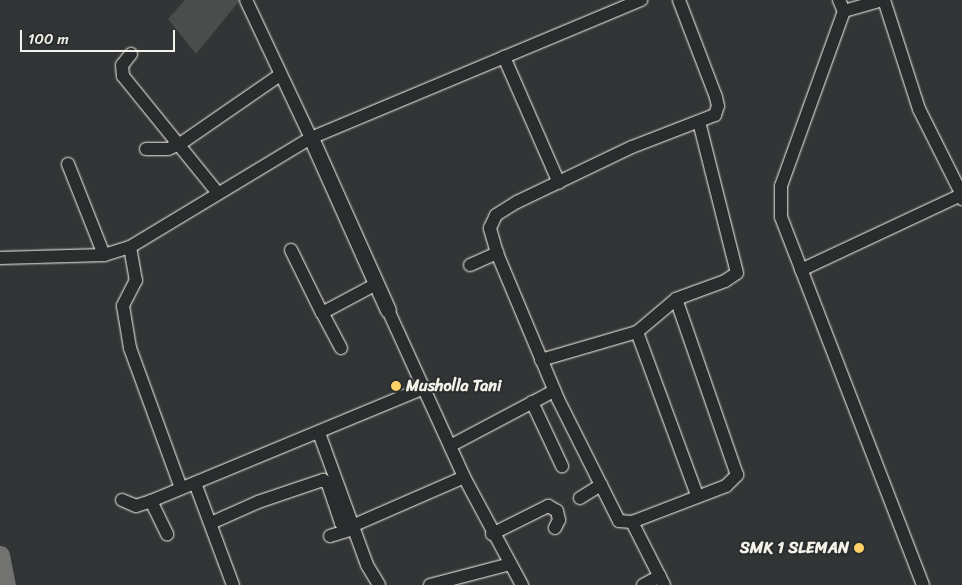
<!DOCTYPE html>
<html>
<head>
<meta charset="utf-8">
<style>
  body { margin:0 }
  #map { position:relative; width:962px; height:585px; overflow:hidden; background:#323535; font-family:Sriracha,sans-serif }
  div>[style] { position:absolute }
  .green>* { inset:0; background:#4b4d4c }
  .river>* { height:19px; margin:-9.5px; padding:0 9.5px; transform-origin:9.5px; border-radius:9.5px; background:#727370 }
  .roads { filter:drop-shadow(0 0 1px #f4f1e8) drop-shadow(0 0 1px #f4f1e8) }
  .minor>* { height:12px; margin:-6px; padding:0 6px; transform-origin:6px; border-radius:6px; background:#2a2d2e }
  .major>* { height:15px; margin:-7.5px; padding:0 7.5px; transform-origin:7.5px; border-radius:7.5px; background:#2a2d2e }
  .dots>* { width:14px; height:14px; translate:-50% -50%; box-sizing:border-box; border:2px solid #2a2d2e; border-radius:50% }
  span { translate:-50% -50%; white-space:nowrap; text-align:center; line-height:1.15; -webkit-text-stroke:4px #2a2d2e; paint-order:stroke }
  .poi-label { font-size:16px; color:#f4f1e8; font-weight:700 }
  .left { translate:0 -50%; text-align:left }
  .right { translate:-100% -50%; text-align:right }
  .scale { position:absolute; left:20px; top:30px; width:155px; height:22px; box-sizing:border-box; border:2px solid #f4f1e8; border-top:0; padding-left:6px; font-size:15px; line-height:18px; white-space:nowrap; color:#f4f1e8; -webkit-text-stroke:4px #2a2d2e; paint-order:stroke }
</style>
</head>
<body>
<div id="map">
  <div class="green">
    <i style="clip-path:polygon(185px 0,240px 0,196px 54px,168px 19px)"></i>
  </div>
  <div class="river">
    <i style="left:0;top:555px;width:31px;rotate:79deg"></i>
  </div>
  <div class="roads">
    <div class="minor">
      <i style="left:246px;top:0;width:153px;rotate:64.8deg"></i>
      <i style="left:839px;top:0;width:12px;rotate:66deg"></i>
      <i style="left:844px;top:11px;width:41px;rotate:-15.8deg"></i>
      <i style="left:884px;top:0;width:114px;rotate:72.2deg"></i>
      <i style="left:919px;top:109px;width:96px;rotate:63.4deg"></i>
      <i style="left:844px;top:11px;width:186px;rotate:109.8deg"></i>
      <i style="left:781px;top:186px;width:31px;rotate:90deg"></i>
      <i style="left:781px;top:217px;width:394px;rotate:68.9deg"></i>
      <i style="left:131px;top:54px;width:14px;rotate:129deg"></i>
      <i style="left:122px;top:65px;width:11px;rotate:85deg"></i>
      <i style="left:123px;top:76px;width:149px;rotate:51deg"></i>
      <i style="left:504px;top:57px;width:137px;rotate:66.4deg"></i>
      <i style="left:146px;top:149px;width:22px"></i>
      <i style="left:168px;top:149px;width:13px;rotate:-23deg"></i>
      <i style="left:180px;top:144px;width:121px;rotate:-34.6deg"></i>
      <i style="left:68px;top:164px;width:98px;rotate:68.4deg"></i>
      <i style="left:130px;top:247px;width:34px;rotate:80deg"></i>
      <i style="left:136px;top:280px;width:29px;rotate:117deg"></i>
      <i style="left:123px;top:306px;width:43px;rotate:80.5deg"></i>
      <i style="left:130px;top:348px;width:149px;rotate:70deg"></i>
      <i style="left:291px;top:250px;width:70px;rotate:63.8deg"></i>
      <i style="left:0;top:258px;width:104px;rotate:-1.7deg"></i>
      <i style="left:104px;top:255px;width:27px;rotate:-17deg"></i>
      <i style="left:130px;top:247px;width:211px;rotate:-31.1deg"></i>
      <i style="left:311px;top:138px;width:358px;rotate:-22.7deg"></i>
      <i style="left:470px;top:265px;width:30px;rotate:-24deg"></i>
      <i style="left:801px;top:270px;width:177px;rotate:-25.1deg"></i>
      <i style="left:961px;top:195px;width:4px;rotate:76deg"></i>
      <i style="left:388px;top:310px;width:183px;rotate:65.5deg"></i>
      <i style="left:464px;top:477px;width:123px;rotate:61.8deg"></i>
      <i style="left:637px;top:332px;width:174px;rotate:69.8deg"></i>
      <i style="left:341px;top:348px;width:40px;rotate:-118deg"></i>
      <i style="left:322px;top:313px;width:61px;rotate:-28.2deg"></i>
      <i style="left:541px;top:360px;width:100px;rotate:-16.3deg"></i>
      <i style="left:637px;top:332px;width:51px;rotate:-40.2deg"></i>
      <i style="left:532px;top:402px;width:71px;rotate:64.9deg"></i>
      <i style="left:319px;top:433px;width:140px;rotate:70deg"></i>
      <i style="left:367px;top:565px;width:23px;rotate:59deg"></i>
      <i style="left:450px;top:446px;width:118px;rotate:-27.9deg"></i>
      <i style="left:195px;top:483px;width:109px;rotate:69.6deg"></i>
      <i style="left:580px;top:498px;width:25px;rotate:-32deg"></i>
      <i style="left:122px;top:500px;width:15px;rotate:23deg"></i>
      <i style="left:136px;top:506px;width:16px;rotate:-18deg"></i>
      <i style="left:151px;top:501px;width:293px;rotate:-22.5deg"></i>
      <i style="left:151px;top:501px;width:37px;rotate:64deg"></i>
      <i style="left:632px;top:522px;width:101px;rotate:-21deg"></i>
      <i style="left:726px;top:486px;width:16px;rotate:-45deg"></i>
      <i style="left:737px;top:475px;width:186px;rotate:-109.1deg"></i>
      <i style="left:676px;top:299px;width:52px;rotate:-20.2deg"></i>
      <i style="left:725px;top:281px;width:14px;rotate:-34deg"></i>
      <i style="left:737px;top:273px;width:156px;rotate:-104.1deg"></i>
      <i style="left:211px;top:523px;width:51px;rotate:-24.1deg"></i>
      <i style="left:258px;top:502px;width:69px;rotate:-18.7deg"></i>
      <i style="left:323px;top:480px;width:6px;rotate:39deg"></i>
      <i style="left:328px;top:484px;width:41px;rotate:71.6deg"></i>
      <i style="left:341px;top:523px;width:11px;rotate:15deg"></i>
      <i style="left:352px;top:526px;width:122px;rotate:-23.6deg"></i>
      <i style="left:492px;top:534px;width:63px;rotate:-26.6deg"></i>
      <i style="left:548px;top:506px;width:10px;rotate:29deg"></i>
      <i style="left:557px;top:511px;width:9px;rotate:77deg"></i>
      <i style="left:559px;top:520px;width:9px;rotate:117deg"></i>
      <i style="left:330px;top:536px;width:24px;rotate:-17deg"></i>
      <i style="left:430px;top:585px;width:83px;rotate:-14.7deg"></i>
      <i style="left:643px;top:585px;width:19px;rotate:-28deg"></i>
      <i style="left:664px;top:585px;width:71px;rotate:-116.9deg"></i>
      <i style="left:632px;top:522px;width:13px;rotate:-176deg"></i>
      <i style="left:619px;top:521px;width:136px;rotate:-116.6deg"></i>
      <i style="left:558px;top:399px;width:158px;rotate:-112.7deg"></i>
      <i style="left:497px;top:253px;width:26px;rotate:-106deg"></i>
      <i style="left:490px;top:228px;width:14px;rotate:-65deg"></i>
      <i style="left:496px;top:215px;width:25px;rotate:-32deg"></i>
      <i style="left:517px;top:202px;width:127px;rotate:-25.6deg"></i>
      <i style="left:632px;top:147px;width:89px;rotate:-21.1deg"></i>
      <i style="left:715px;top:115px;width:9px;rotate:-72deg"></i>
      <i style="left:718px;top:106px;width:9px;rotate:-103deg"></i>
      <i style="left:716px;top:97px;width:104px;rotate:-110.9deg"></i>
    </div>
    <div class="major">
      <i style="left:311px;top:138px;width:188px;rotate:65.9deg"></i>
    </div>
  </div>
  <div class="dots">
    <i style="left:396px;top:386px;background:#ffd166"></i>
    <i style="left:859px;top:548px;background:#ffd166"></i>
  </div>
  <div class="poi-label">
    <span class="left" style="left:406px;top:386px">Musholla Tani</span>
    <span class="right" style="left:849px;top:548px">SMK 1 SLEMAN</span>
  </div>
  <div class="scale">100 m</div>
</div>
</body>
</html>
